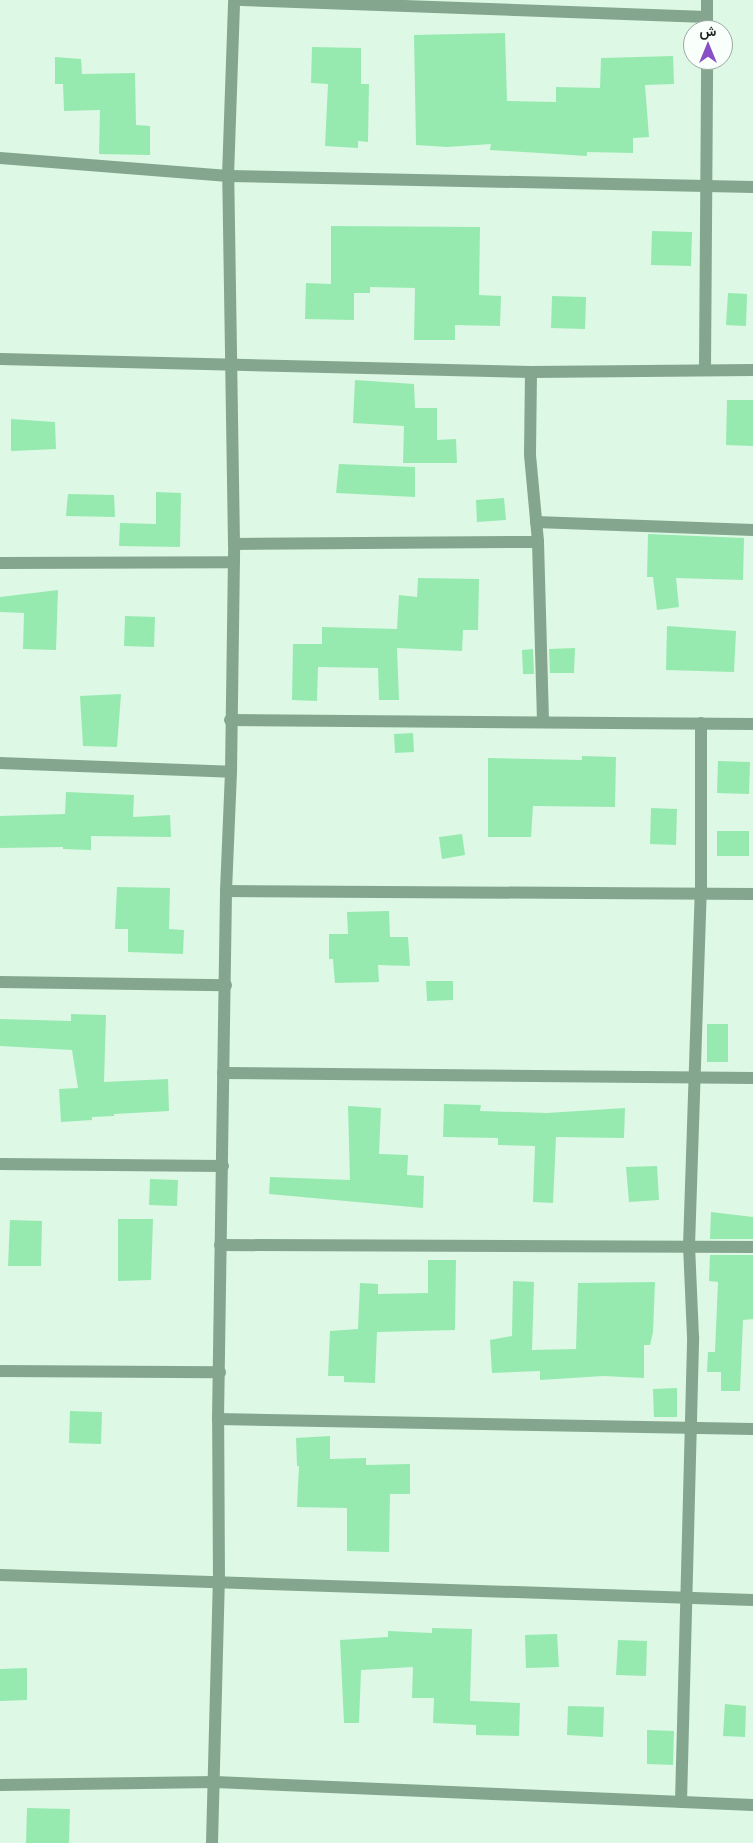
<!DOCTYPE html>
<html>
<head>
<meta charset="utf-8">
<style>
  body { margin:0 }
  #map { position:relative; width:753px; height:1843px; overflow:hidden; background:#ddf8e4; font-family:"Playfair Display",Vazirmatn,serif }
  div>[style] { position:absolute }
  .building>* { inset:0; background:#96eab0 }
  .minor>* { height:12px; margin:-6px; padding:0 6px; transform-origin:6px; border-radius:6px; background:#84a68e }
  span { translate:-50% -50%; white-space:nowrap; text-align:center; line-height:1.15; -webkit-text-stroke:4.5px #f9fffb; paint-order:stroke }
  .north { position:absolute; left:683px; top:20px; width:50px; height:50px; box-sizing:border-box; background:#f9fffb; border:1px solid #9fa7a2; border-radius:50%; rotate:0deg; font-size:14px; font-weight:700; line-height:20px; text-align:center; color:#19231c }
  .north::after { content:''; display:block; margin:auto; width:18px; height:22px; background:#894fc5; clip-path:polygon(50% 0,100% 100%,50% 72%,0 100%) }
</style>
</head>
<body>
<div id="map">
  <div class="building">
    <i style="clip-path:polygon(505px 33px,507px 101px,556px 102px,556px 87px,600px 88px,601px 58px,673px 56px,674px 84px,645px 85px,649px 137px,633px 138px,633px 153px,587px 152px,587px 156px,490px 150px,491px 144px,447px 147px,416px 145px,414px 35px)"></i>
    <i style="clip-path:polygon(312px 47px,361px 48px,361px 84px,369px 84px,368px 142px,358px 141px,358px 148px,325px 146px,328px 84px,311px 83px)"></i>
    <i style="clip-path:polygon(55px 57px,81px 59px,82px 74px,135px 73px,136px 125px,150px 126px,150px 155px,99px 154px,100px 110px,64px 111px,63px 84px,55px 84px)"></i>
    <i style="clip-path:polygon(331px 226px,480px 227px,479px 295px,501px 296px,500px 326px,455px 325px,455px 340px,414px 340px,415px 288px,370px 287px,370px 293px,354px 293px,354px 320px,305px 319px,306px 283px,331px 284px)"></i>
    <i style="clip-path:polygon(652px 231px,692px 232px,691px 266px,651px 265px)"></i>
    <i style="clip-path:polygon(728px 293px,747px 294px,746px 326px,726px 325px)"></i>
    <i style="clip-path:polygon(552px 296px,586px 297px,585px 329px,551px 328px)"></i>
    <i style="clip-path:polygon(355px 380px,414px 384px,415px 408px,437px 408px,437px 440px,456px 439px,457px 463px,403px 463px,404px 426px,353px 423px)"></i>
    <i style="clip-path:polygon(727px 400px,753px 400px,753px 446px,726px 445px)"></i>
    <i style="clip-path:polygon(11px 419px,55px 422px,56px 449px,11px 451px)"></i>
    <i style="clip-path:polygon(339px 464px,415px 467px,415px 497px,336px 493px)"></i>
    <i style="clip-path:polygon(156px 492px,181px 493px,180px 547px,119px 546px,120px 523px,156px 524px)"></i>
    <i style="clip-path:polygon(68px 494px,114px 495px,115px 517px,66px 516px)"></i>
    <i style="clip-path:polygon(504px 498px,506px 520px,477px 522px,476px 500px)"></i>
    <i style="clip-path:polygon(648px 534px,744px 538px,743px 580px,676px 578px,679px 607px,657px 610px,653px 577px,647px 577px)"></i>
    <i style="clip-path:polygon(418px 578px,479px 579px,478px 630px,463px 630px,462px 651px,397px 648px,399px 700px,379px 700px,378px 668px,318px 667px,317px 701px,292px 700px,293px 644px,322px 644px,322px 627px,397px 629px,399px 595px,417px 597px)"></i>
    <i style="clip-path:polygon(58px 590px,56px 650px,23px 649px,24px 613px,0 612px,0 597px)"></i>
    <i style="clip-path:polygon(125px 616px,155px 617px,154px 647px,124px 646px)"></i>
    <i style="clip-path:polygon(667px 626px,736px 631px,734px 672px,666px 670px)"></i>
    <i style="clip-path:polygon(575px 648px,574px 673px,550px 673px,549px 649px)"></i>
    <i style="clip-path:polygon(533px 649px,534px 674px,523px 674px,522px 650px)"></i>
    <i style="clip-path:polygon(121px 694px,117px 747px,83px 746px,80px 696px)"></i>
    <i style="clip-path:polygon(413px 733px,414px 752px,395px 753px,394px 734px)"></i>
    <i style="clip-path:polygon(582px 756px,616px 757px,615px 807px,533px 806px,531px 837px,488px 837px,488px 758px,582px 760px)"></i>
    <i style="clip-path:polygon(718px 761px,750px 762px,749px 794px,717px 793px)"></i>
    <i style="clip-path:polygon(66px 792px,134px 795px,133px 817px,170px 815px,171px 837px,91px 836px,91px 850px,63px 849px,63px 847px,0 848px,0 816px,65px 814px)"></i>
    <i style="clip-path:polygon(651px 808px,677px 809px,676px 845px,650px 844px)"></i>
    <i style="clip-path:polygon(717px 831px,749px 831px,749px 856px,717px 856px)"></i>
    <i style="clip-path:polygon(462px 834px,465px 855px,442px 859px,439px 837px)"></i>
    <i style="clip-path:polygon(117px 887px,170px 888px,169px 929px,184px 930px,183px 954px,128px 952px,128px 929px,115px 929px)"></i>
    <i style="clip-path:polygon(389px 911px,390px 937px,408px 937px,410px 966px,378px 965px,379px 982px,335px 983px,333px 959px,329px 959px,329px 934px,348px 934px,347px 912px)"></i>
    <i style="clip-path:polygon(426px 981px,453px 981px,453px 1000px,427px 1001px)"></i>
    <i style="clip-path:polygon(71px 1014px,106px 1015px,104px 1082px,168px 1079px,169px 1111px,114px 1114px,114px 1116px,92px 1117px,92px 1120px,61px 1122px,59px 1089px,78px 1088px,72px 1050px,0 1046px,0 1019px,71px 1021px)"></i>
    <i style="clip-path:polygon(707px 1024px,728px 1024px,728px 1062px,707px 1062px)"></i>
    <i style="clip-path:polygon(444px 1104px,481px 1105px,480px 1111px,547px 1113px,625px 1108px,624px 1138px,556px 1137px,553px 1203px,533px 1202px,535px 1146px,498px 1145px,498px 1138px,443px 1137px)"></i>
    <i style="clip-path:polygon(348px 1106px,381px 1108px,379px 1154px,408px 1155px,407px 1175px,424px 1176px,423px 1208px,269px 1194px,270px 1177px,350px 1180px)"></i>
    <i style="clip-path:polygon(657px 1166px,659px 1200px,629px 1202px,626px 1167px)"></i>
    <i style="clip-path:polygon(150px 1179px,178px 1180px,177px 1206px,149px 1205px)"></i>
    <i style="clip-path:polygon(711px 1212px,753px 1217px,753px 1239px,710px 1239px)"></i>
    <i style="clip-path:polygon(118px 1219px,153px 1219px,151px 1280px,118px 1281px)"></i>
    <i style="clip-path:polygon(10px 1220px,42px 1221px,41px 1266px,8px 1266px)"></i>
    <i style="clip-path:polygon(710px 1255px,753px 1255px,753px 1319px,743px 1320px,740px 1391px,721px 1391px,721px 1372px,707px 1372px,708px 1352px,715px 1352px,718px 1282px,709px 1281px)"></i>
    <i style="clip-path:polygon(428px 1260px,456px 1260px,455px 1330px,377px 1332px,375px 1383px,344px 1382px,344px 1376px,328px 1376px,330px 1331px,358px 1329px,360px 1283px,378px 1284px,378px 1294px,428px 1293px)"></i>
    <i style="clip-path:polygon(513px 1281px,534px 1282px,532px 1350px,576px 1349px,578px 1283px,655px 1282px,653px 1332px,650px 1345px,644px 1345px,644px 1378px,603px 1376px,540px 1380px,540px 1371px,492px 1373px,490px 1340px,512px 1336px)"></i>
    <i style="clip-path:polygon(677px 1388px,677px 1417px,654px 1417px,653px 1389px)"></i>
    <i style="clip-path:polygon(70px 1411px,102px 1412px,101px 1444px,69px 1443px)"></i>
    <i style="clip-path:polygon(330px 1436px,330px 1459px,366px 1458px,366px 1465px,410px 1464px,410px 1494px,390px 1494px,389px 1552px,347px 1551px,347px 1508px,297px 1507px,299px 1466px,297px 1466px,296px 1438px)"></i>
    <i style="clip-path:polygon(432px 1628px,472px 1629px,470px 1701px,520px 1703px,519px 1736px,476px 1735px,476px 1725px,433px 1723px,434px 1698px,412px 1698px,413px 1667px,361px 1670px,359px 1723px,344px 1723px,340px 1640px,388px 1637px,388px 1631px,432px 1633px)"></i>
    <i style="clip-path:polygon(557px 1634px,559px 1667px,526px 1668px,525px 1635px)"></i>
    <i style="clip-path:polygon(618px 1640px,647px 1641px,646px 1676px,616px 1675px)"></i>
    <i style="clip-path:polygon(27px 1668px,27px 1700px,0 1701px,0 1669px)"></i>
    <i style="clip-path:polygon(725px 1704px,746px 1706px,745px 1737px,723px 1736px)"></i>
    <i style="clip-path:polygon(568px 1706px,604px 1707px,603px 1737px,567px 1735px)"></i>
    <i style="clip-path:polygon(647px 1730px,674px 1731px,673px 1765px,647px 1764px)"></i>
    <i style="clip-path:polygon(27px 1808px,70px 1809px,69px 1843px,26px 1843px)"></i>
  </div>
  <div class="minor">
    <i style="left:241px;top:0;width:466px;rotate:2.1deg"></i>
    <i style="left:707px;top:30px;width:30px;rotate:-90deg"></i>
    <i style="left:0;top:158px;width:229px;rotate:4.5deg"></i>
    <i style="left:228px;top:176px;width:525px;rotate:1.2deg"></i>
    <i style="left:0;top:359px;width:531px;rotate:1.4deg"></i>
    <i style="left:531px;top:372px;width:222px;rotate:-0.5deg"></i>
    <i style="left:705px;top:369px;width:309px;rotate:-89.6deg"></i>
    <i style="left:531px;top:372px;width:83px;rotate:90.7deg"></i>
    <i style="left:530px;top:455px;width:87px;rotate:84.7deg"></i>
    <i style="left:538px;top:542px;width:178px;rotate:88.4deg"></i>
    <i style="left:536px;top:522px;width:217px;rotate:2.1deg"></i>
    <i style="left:234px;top:544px;width:304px;rotate:-0.4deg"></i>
    <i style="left:0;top:563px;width:234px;rotate:-0.2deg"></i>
    <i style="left:230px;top:720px;width:523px;rotate:0.44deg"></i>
    <i style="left:0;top:763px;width:231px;rotate:2.2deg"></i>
    <i style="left:226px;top:891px;width:527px;rotate:0.33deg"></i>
    <i style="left:0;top:982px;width:226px;rotate:0.8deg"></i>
    <i style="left:223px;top:1073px;width:530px;rotate:0.54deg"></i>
    <i style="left:0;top:1164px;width:223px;rotate:0.5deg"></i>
    <i style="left:220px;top:1245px;width:533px;rotate:0.21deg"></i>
    <i style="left:0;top:1371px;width:220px;rotate:0.3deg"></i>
    <i style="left:218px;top:1419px;width:535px;rotate:1.07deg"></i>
    <i style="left:0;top:1575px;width:753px;rotate:1.9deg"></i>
    <i style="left:0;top:1785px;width:215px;rotate:-0.8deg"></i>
    <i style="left:215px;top:1782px;width:538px;rotate:2.45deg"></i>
    <i style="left:681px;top:1802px;width:465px;rotate:-88.5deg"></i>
    <i style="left:693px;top:1337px;width:91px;rotate:-92.5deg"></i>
    <i style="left:689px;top:1246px;width:353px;rotate:-88.1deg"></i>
    <i style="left:701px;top:893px;width:170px;rotate:-90deg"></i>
    <i style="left:212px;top:1843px;width:259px;rotate:-88.5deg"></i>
    <i style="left:219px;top:1584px;width:165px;rotate:-90.3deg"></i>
    <i style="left:218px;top:1419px;width:528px;rotate:-89.13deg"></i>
    <i style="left:226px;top:891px;width:119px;rotate:-87.6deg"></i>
    <i style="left:231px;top:772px;width:228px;rotate:-89.2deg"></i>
    <i style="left:234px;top:544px;width:368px;rotate:-90.9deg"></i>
    <i style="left:228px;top:176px;width:176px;rotate:-88deg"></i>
  </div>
  <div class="north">ش</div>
</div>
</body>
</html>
